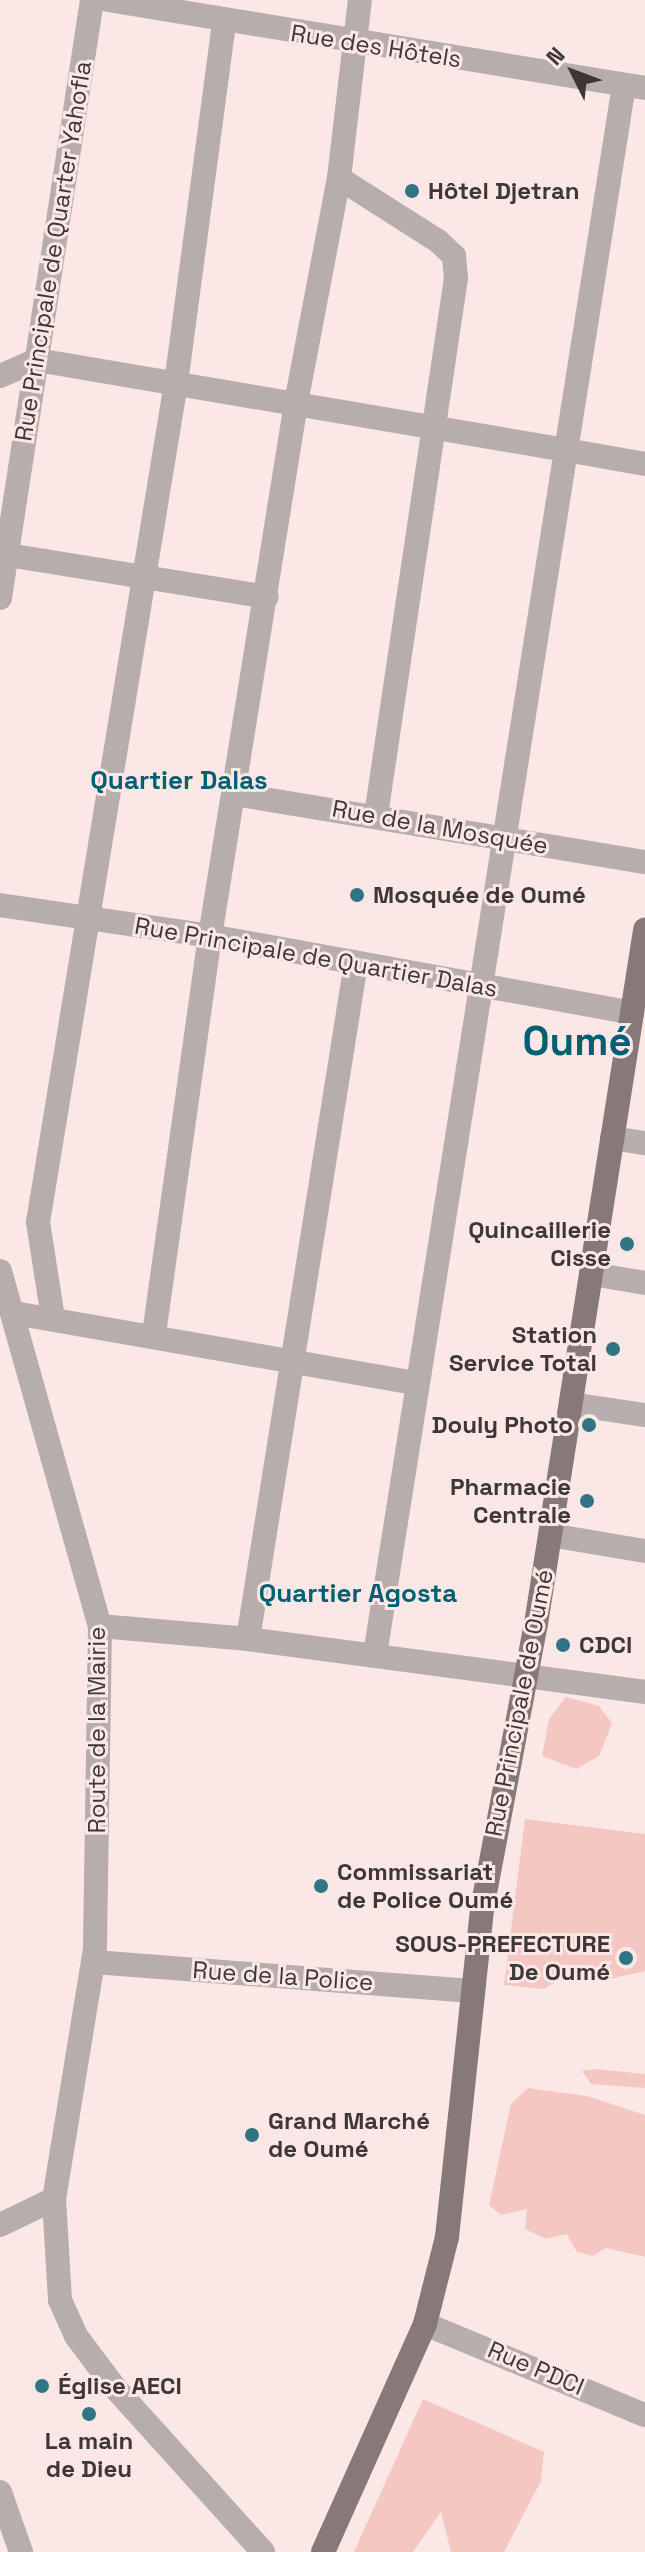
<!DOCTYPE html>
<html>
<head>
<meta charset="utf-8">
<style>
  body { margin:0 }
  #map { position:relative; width:645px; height:2552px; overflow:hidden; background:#fbe7e5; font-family:"Space Grotesk",sans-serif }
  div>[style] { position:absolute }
  .green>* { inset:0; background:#f4c7c2 }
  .minor>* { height:24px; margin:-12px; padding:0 12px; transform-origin:12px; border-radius:12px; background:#b6adac }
  .major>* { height:24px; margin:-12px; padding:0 12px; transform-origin:12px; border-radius:12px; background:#877977 }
  .dots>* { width:22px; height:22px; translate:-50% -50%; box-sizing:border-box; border:4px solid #fbe7e5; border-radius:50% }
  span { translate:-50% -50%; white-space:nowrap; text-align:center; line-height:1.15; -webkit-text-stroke:6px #fbe7e5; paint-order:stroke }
  .street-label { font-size:24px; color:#3e3736 }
  .poi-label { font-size:24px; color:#3e3736; font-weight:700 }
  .left { translate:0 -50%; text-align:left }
  .right { translate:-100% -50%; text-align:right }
  .neighbourhood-label { font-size:26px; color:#005f71; font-weight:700 }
  .town-label { font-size:40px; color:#005f71; font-weight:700 }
  .north { position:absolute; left:533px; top:32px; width:80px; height:80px; -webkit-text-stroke:6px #fbe7e5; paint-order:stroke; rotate:312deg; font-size:22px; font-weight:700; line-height:32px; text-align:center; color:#3e3736 }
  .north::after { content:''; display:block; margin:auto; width:28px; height:36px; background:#3e3736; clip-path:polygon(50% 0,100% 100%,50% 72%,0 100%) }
</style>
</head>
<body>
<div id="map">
  <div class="green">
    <i style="clip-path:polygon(566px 1697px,599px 1706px,612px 1723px,599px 1756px,576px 1769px,542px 1756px,549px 1719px)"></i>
    <i style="clip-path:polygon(525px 1819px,645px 1834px,645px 1971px,604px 1980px,577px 1968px,544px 1989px,504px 1985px)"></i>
    <i style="clip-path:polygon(595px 2069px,645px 2074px,645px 2088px,591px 2084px,582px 2071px)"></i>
    <i style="clip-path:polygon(528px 2088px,587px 2096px,645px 2115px,645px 2257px,606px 2248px,592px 2256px,577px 2252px,567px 2234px,546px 2239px,525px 2229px,527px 2209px,501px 2215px,489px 2205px,511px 2104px)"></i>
    <i style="clip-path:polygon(423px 2399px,544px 2452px,541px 2481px,504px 2552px,451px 2552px,441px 2512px,413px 2552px,354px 2552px)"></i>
  </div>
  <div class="minor">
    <i style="left:108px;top:0;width:544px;rotate:9.31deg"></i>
    <i style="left:624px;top:85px;width:370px;rotate:99deg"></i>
    <i style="left:566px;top:450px;width:80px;rotate:10deg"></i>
    <i style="left:339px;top:178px;width:117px;rotate:32.5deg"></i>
    <i style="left:438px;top:241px;width:22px;rotate:43deg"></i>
    <i style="left:454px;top:256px;width:22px;rotate:85deg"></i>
    <i style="left:456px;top:278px;width:543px;rotate:98.47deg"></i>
    <i style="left:0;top:376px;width:40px;rotate:-23.4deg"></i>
    <i style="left:37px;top:360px;width:537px;rotate:9.66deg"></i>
    <i style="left:566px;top:450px;width:1220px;rotate:99.01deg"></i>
    <i style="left:8px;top:555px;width:262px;rotate:9.2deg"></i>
    <i style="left:0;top:598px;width:605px;rotate:-81.25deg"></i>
    <i style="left:234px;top:794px;width:417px;rotate:9.4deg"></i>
    <i style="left:0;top:905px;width:212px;rotate:8.4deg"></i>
    <i style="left:210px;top:936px;width:429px;rotate:10.3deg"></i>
    <i style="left:612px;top:1138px;width:33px;rotate:9deg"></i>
    <i style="left:0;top:1271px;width:369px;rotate:74.3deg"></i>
    <i style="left:100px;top:1626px;width:323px;rotate:90.9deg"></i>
    <i style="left:95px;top:1949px;width:253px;rotate:99.3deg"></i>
    <i style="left:54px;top:2199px;width:101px;rotate:86.6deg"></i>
    <i style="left:60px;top:2300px;width:39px;rotate:66deg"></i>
    <i style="left:76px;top:2336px;width:65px;rotate:53.1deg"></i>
    <i style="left:115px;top:2388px;width:221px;rotate:47.9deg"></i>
    <i style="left:592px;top:1274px;width:54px;rotate:9.6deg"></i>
    <i style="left:14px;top:1313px;width:409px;rotate:9.9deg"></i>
    <i style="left:53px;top:1318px;width:97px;rotate:-98.9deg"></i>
    <i style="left:38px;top:1222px;width:850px;rotate:-80.66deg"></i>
    <i style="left:176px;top:383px;width:364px;rotate:-82.4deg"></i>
    <i style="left:154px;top:1334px;width:402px;rotate:-82deg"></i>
    <i style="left:210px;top:936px;width:540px;rotate:-80.83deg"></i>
    <i style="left:296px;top:403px;width:229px;rotate:-79.2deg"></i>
    <i style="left:339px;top:178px;width:179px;rotate:-83.3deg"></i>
    <i style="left:571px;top:1404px;width:75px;rotate:8.5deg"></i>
    <i style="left:550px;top:1535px;width:96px;rotate:9.6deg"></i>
    <i style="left:100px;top:1626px;width:149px;rotate:5deg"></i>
    <i style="left:248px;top:1639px;width:401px;rotate:7.6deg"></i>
    <i style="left:248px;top:1639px;width:685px;rotate:-80.92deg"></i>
    <i style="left:94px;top:1962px;width:379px;rotate:4.4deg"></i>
    <i style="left:0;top:2225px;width:60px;rotate:-25.7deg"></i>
    <i style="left:425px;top:2324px;width:238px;rotate:22.5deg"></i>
    <i style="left:0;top:2492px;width:64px;rotate:70.7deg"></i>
  </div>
  <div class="major">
    <i style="left:323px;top:2552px;width:250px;rotate:-65.9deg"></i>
    <i style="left:425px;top:2324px;width:90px;rotate:-75.8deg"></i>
    <i style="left:447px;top:2237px;width:330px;rotate:-83.9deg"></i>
    <i style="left:482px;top:1909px;width:290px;rotate:-79.3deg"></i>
    <i style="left:536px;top:1624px;width:703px;rotate:-81.07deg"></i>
  </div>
  <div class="dots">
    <i style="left:412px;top:191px;background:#317585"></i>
    <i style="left:357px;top:895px;background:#317585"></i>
    <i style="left:627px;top:1244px;background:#317585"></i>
    <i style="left:613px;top:1349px;background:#317585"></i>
    <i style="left:589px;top:1425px;background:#317585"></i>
    <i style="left:587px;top:1501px;background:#317585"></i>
    <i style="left:563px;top:1645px;background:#317585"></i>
    <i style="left:321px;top:1886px;background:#317585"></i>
    <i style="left:626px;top:1958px;background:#317585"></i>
    <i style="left:252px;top:2135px;background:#317585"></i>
    <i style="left:42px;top:2386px;background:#317585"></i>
    <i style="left:89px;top:2414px;background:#317585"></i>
  </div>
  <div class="street-label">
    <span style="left:376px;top:46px;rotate:9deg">Rue des Hôtels</span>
    <span style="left:53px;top:251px;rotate:-81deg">Rue Principale de Quarter Yahofla</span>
    <span style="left:440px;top:827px;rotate:10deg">Rue de la Mosquée</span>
    <span style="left:316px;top:957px;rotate:10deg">Rue Principale de Quartier Dalas</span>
    <span style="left:519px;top:1703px;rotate:-79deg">Rue Principale de Oumé</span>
    <span style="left:97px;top:1730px;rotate:-90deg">Route de la Mairie</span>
    <span style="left:283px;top:1976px;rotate:4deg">Rue de la Police</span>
    <span style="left:536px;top:2368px;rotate:23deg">Rue PDCI</span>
  </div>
  <div class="poi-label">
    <span class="left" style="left:428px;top:191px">Hôtel Djetran</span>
    <span class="left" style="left:373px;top:895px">Mosquée de Oumé</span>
    <span class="right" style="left:611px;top:1244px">Quincaillerie<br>Cisse</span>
    <span class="right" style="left:597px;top:1349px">Station<br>Service Total</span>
    <span class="right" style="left:573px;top:1425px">Douly Photo</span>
    <span class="right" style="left:571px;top:1501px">Pharmacie<br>Centrale</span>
    <span class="left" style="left:579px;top:1645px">CDCI</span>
    <span class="left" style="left:337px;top:1886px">Commissariat<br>de Police Oumé</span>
    <span class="right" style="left:610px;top:1958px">SOUS-PREFECTURE<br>De Oumé</span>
    <span class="left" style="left:268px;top:2135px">Grand Marché<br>de Oumé</span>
    <span class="left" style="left:58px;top:2386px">Église AECI</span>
    <span style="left:89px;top:2455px">La main<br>de Dieu</span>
  </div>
  <div class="neighbourhood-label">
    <span style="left:179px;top:781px">Quartier Dalas</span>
    <span style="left:358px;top:1594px">Quartier Agosta</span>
  </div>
  <div class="town-label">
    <span style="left:577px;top:1042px">Oumé</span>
  </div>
  <div class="north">N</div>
</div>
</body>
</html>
